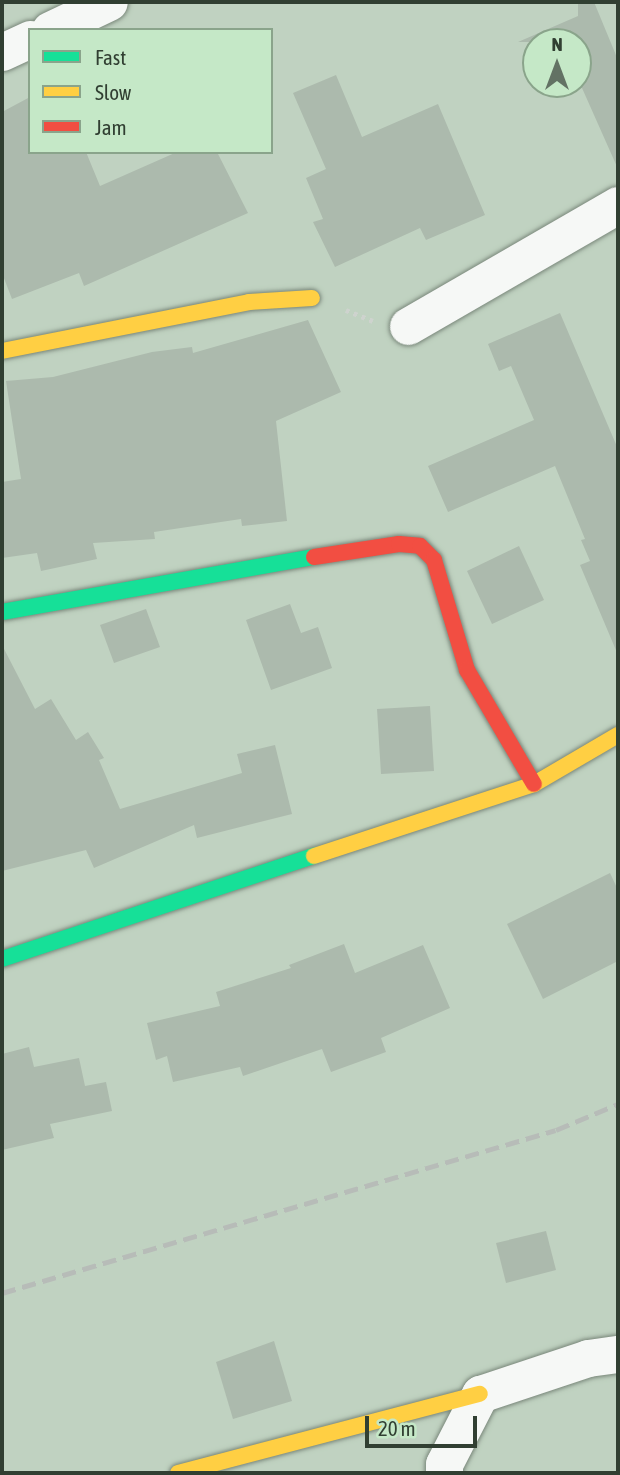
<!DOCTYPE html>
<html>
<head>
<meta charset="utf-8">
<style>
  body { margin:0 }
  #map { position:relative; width:620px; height:1475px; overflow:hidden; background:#c0d2c1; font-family:"Asap Condensed",sans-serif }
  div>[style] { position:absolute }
  .building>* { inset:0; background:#acbaad }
  .path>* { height:4.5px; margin-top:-2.25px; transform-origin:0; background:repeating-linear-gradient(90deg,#ced3ce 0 3.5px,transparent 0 8.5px) }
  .roads { filter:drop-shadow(0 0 2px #79877a) drop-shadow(0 0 2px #79877a) }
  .street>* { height:37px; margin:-18.5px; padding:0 18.5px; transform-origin:18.5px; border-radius:18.5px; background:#f6f8f6 }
  .fast>* { height:16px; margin:-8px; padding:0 8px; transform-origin:8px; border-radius:8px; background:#16e098 }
  .slow>* { height:16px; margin:-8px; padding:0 8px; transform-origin:8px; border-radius:8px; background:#ffcf43 }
  .jam>* { height:16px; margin:-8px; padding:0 8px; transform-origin:8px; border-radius:8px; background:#f24e42 }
  .rail>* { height:5px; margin-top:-2.5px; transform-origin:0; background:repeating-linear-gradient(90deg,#b7bcb8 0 14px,transparent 0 21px) }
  span { translate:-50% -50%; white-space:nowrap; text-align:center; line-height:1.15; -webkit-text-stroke:6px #c5e8c7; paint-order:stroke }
  .frame { position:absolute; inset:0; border:4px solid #313f32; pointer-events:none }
  .legend { position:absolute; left:28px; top:28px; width:245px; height:126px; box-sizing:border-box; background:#c5e8c7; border:2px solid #8aa48b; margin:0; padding:9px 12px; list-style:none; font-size:21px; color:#313f32 }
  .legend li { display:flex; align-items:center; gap:14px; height:35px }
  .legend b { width:35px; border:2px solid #8aa48b }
  .north { position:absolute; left:522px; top:28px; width:70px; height:70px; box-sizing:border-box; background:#c5e8c7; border:2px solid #8aa48b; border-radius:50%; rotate:0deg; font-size:19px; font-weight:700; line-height:28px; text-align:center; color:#313f32 }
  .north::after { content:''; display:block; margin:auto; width:24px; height:32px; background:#637264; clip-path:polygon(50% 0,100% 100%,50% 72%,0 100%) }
  .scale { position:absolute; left:365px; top:1416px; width:112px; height:32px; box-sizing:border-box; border:4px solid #313f32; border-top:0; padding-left:9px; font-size:21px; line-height:24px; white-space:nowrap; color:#313f32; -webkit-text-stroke:5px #c5e8c7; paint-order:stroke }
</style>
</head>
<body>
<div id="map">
  <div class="building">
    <i style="clip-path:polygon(578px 2px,594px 2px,618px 60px,618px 169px,578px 79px,578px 42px,518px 42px,578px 16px)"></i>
    <i style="clip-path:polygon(336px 75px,362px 137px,438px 104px,485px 215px,426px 240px,420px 228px,335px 267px,313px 222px,323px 219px,306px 178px,326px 169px,293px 93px)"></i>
    <i style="clip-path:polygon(30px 97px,30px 152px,86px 152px,100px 186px,177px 152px,217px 152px,248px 213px,84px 286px,79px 273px,12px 299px,2px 273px,2px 112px)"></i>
    <i style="clip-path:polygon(560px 313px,618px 449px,618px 655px,580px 565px,590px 561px,581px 540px,585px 539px,555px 466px,448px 512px,428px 466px,534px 420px,511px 366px,499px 371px,488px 344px)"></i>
    <i style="clip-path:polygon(308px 320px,341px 392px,276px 421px,287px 521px,242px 526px,241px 519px,154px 532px,155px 539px,93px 543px,97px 559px,41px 571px,37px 553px,2px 558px,2px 482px,21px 479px,6px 381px,53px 377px,152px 352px,192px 347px,193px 353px)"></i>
    <i style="clip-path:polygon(519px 546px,544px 600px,492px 624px,467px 571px)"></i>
    <i style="clip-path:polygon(290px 604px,301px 633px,318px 627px,332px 668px,271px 690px,246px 620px)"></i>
    <i style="clip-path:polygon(146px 609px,160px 647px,114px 663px,100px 625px)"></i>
    <i style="clip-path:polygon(2px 645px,35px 709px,51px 699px,76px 740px,88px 732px,104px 758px,99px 760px,120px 809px,242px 773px,237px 754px,275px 745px,292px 814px,197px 838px,194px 825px,94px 868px,86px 850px,2px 871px)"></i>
    <i style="clip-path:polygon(430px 706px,434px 771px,381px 774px,377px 709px)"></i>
    <i style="clip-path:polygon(610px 873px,618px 890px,618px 961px,543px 999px,507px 924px)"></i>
    <i style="clip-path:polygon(344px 944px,355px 973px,423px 945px,450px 1008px,381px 1038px,386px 1052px,331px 1072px,322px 1049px,243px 1076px,240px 1067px,173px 1082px,167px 1056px,156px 1060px,147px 1023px,220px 1006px,216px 992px,291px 968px,289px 965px)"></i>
    <i style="clip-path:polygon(29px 1047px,34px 1067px,79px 1058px,85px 1086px,106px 1082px,112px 1111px,50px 1124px,54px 1138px,2px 1150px,2px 1054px)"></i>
    <i style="clip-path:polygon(546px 1231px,556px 1270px,506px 1283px,496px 1243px)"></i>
    <i style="clip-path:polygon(274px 1341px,292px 1401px,233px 1419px,216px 1362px)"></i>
  </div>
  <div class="path">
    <i style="left:346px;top:310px;width:29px;rotate:22deg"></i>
  </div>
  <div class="roads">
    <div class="street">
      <i style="left:50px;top:30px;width:65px;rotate:-25.4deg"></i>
      <i style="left:2px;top:52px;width:31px;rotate:-25deg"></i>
      <i style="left:408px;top:326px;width:242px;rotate:-30deg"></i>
      <i style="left:444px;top:1473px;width:9px;rotate:-90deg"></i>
      <i style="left:444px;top:1464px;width:79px;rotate:-62.8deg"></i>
      <i style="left:480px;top:1394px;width:114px;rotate:-18.4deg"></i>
      <i style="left:588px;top:1358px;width:30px;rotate:-8deg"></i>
    </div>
    <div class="fast">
      <i style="left:2px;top:612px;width:317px;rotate:-10deg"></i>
      <i style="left:2px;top:959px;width:329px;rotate:-18.3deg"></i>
    </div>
    <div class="slow">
      <i style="left:2px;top:351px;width:252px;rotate:-11.2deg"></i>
      <i style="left:249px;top:302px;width:63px;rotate:-3.6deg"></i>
      <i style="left:314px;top:856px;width:231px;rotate:-18.1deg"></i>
      <i style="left:534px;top:784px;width:97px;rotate:-30.3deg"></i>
      <i style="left:178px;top:1473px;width:312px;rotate:-14.7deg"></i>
    </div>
    <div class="jam">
      <i style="left:314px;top:557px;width:86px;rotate:-8.7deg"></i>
      <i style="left:399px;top:544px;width:21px;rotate:5deg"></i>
      <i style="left:420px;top:546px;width:20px;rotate:45deg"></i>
      <i style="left:434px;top:560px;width:115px;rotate:73.3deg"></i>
      <i style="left:467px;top:670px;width:132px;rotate:59.6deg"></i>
    </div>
  </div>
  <div class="rail">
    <i style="left:2px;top:1293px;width:577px;rotate:-16.4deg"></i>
    <i style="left:556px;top:1130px;width:67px;rotate:-22.8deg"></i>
  </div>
  <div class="frame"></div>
  <ul class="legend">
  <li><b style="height:9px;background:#16e098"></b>Fast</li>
  <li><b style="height:9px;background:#ffcf43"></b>Slow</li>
  <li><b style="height:9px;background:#f24e42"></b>Jam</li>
  </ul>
  <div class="north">N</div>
  <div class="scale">20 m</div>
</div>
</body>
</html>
